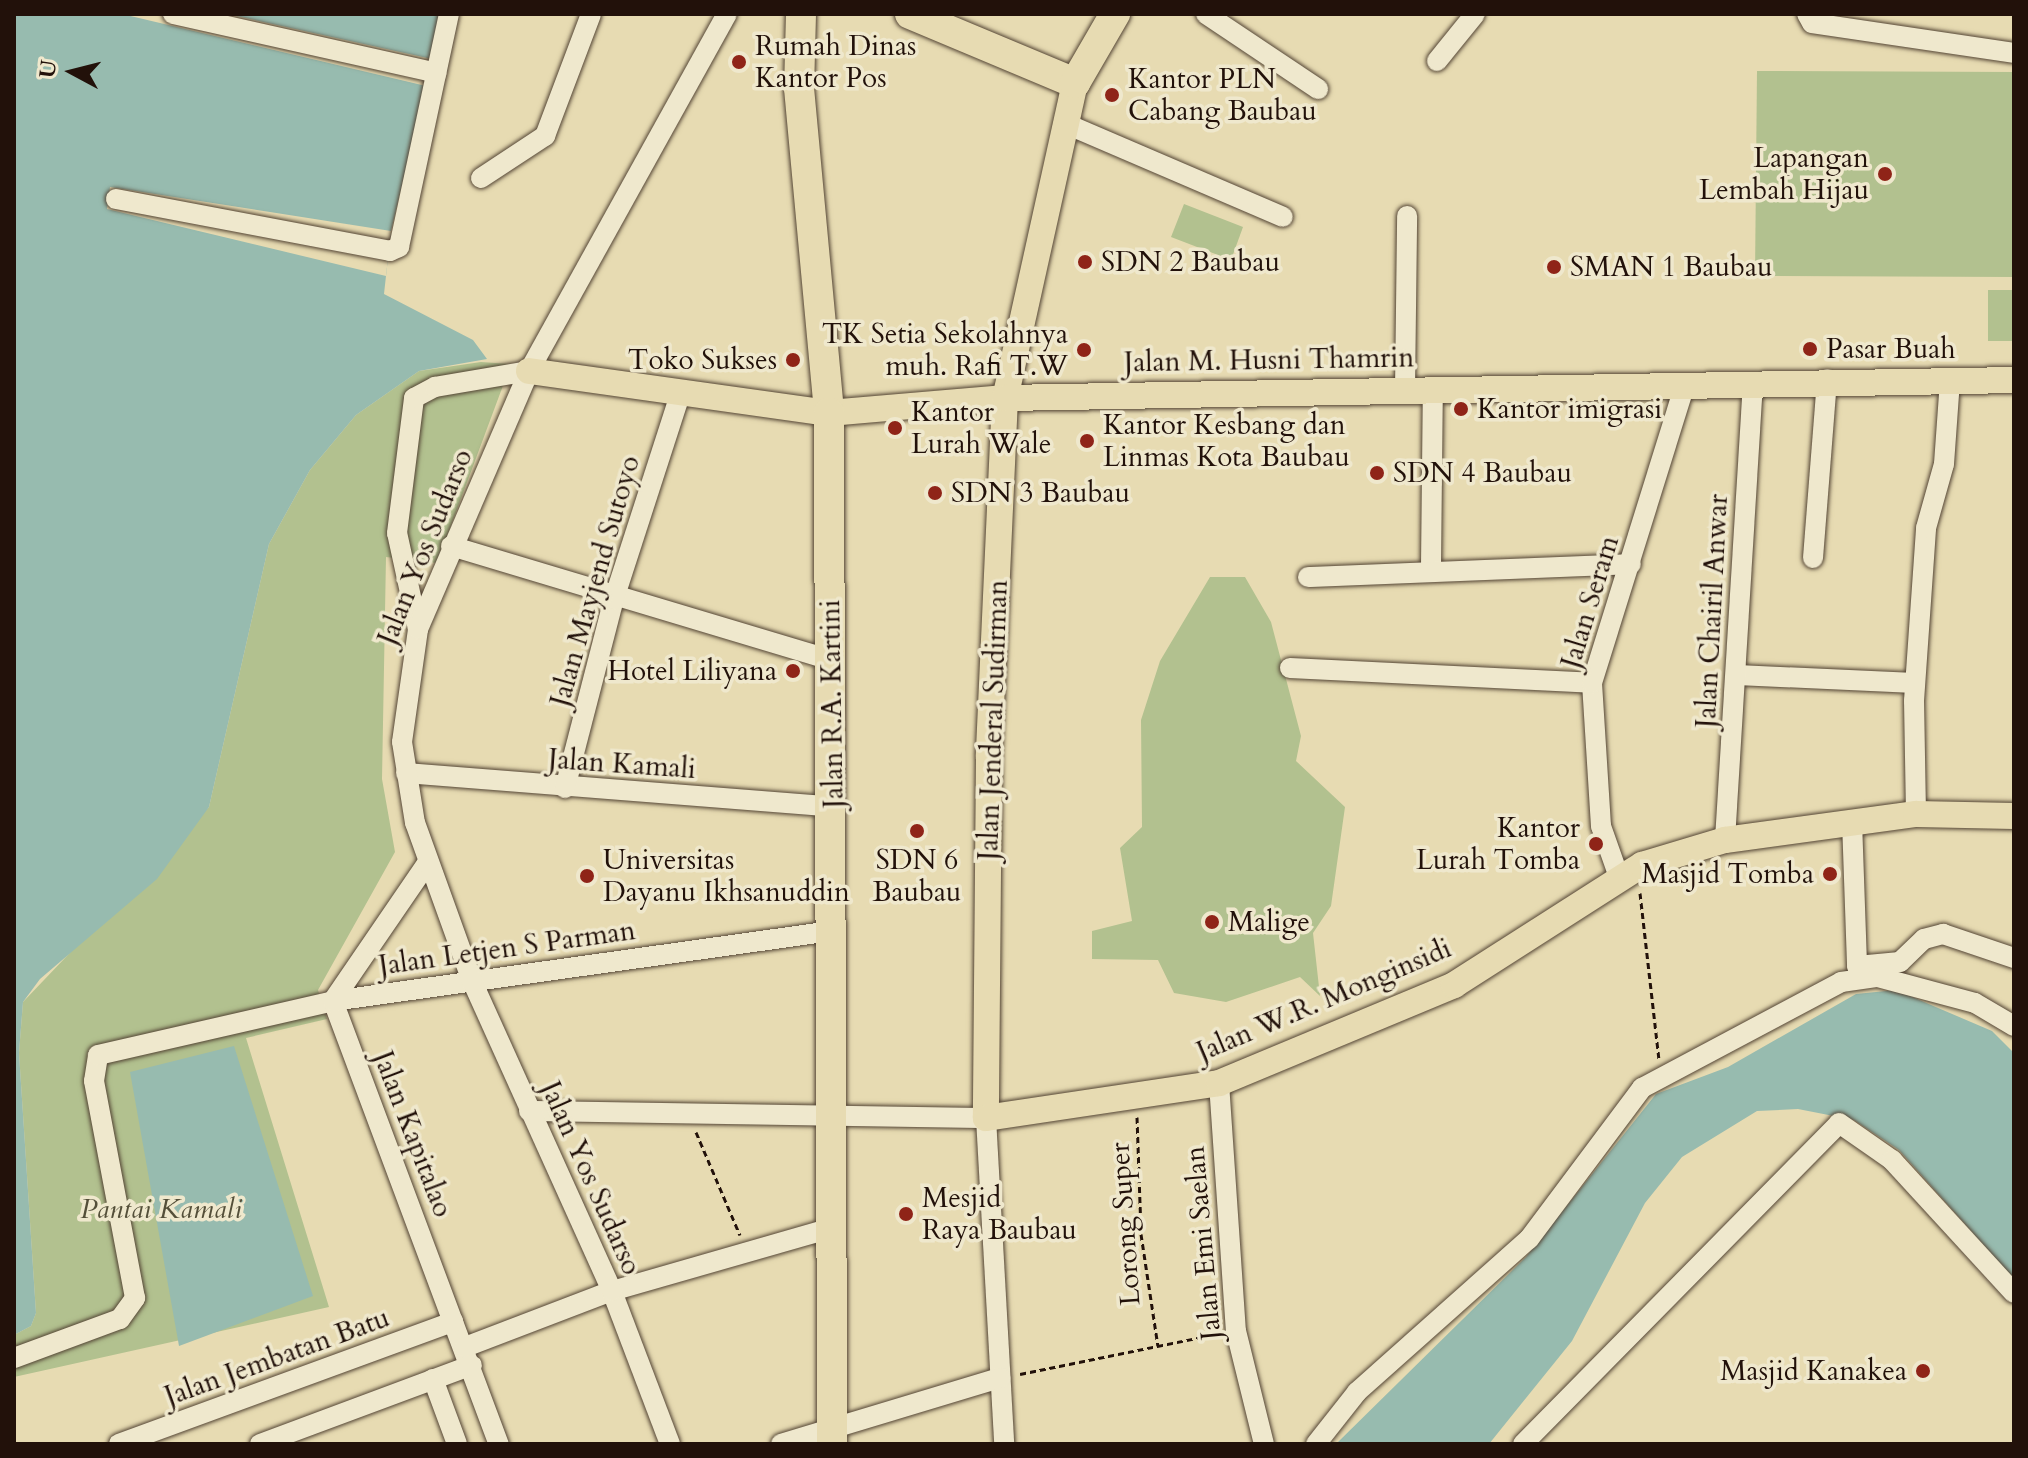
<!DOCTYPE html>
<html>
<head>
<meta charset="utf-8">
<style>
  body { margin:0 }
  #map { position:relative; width:2028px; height:1458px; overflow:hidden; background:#e7dbb2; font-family:Cardo,serif }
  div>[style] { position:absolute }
  .green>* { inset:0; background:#b2c18f }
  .water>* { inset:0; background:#97bbaf }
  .pier>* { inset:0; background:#e7dbb2 }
  .path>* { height:3px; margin-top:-1.5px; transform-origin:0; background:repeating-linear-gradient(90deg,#22110a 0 6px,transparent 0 10px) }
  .roads { filter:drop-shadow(0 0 2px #534434) drop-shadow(0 0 2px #534434) }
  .minor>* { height:20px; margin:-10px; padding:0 10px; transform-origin:10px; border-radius:10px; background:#efe8cd }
  .major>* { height:26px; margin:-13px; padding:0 13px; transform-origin:13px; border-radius:13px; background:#e7dbb2 }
  .highway>* { height:30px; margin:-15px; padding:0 15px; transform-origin:15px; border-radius:15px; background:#e7dbb2 }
  .dots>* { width:22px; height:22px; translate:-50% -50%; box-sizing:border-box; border:4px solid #efe8cd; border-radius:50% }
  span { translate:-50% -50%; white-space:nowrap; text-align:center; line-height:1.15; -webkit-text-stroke:7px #efe8cd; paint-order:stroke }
  .poi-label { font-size:28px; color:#22110a }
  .left { translate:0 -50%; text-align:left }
  .right { translate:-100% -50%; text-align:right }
  .street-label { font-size:28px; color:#22110a }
  .park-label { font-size:28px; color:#544f39; font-style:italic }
  .frame { position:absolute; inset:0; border:16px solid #22110a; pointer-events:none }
  .north { position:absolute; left:32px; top:32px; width:80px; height:80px; -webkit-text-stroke:6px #efe8cd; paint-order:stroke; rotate:277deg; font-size:22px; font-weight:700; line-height:32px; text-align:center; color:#22110a }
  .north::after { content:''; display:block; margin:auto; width:28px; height:36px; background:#22110a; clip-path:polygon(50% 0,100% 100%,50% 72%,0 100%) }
</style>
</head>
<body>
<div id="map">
  <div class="green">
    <i style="clip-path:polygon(1757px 71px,2014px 72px,2014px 277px,1755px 276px)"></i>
    <i style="clip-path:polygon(1184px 204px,1243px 227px,1231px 260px,1171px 237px)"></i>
    <i style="clip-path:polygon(1988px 290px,2014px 290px,2014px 341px,1988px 341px)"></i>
    <i style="clip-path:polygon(481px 362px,511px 364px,437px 563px,386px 557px,382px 779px,395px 852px,318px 990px,327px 1019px,246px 1038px,329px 1307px,14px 1377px,14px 1335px,31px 1326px,36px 1313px,19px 1053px,23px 1002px,209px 807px,269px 544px,310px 470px,356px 415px,419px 371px)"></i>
    <i style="clip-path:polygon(1210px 577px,1245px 577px,1271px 622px,1301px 736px,1296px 761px,1345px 807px,1331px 906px,1313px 933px,1320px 996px,1300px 977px,1226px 1002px,1174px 993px,1158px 960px,1092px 959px,1092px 931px,1132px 921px,1120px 848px,1142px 827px,1141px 720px,1160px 661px)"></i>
  </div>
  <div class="water">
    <i style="clip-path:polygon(14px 14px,443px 14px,391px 231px,384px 294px,473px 340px,487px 359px,419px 371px,356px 415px,310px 470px,269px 544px,209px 807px,157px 879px,40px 979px,23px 1002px,19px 1053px,36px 1313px,31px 1326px,14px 1335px)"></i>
    <i style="clip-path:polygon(1896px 990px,1992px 1031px,2014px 1053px,2014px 1279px,1899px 1150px,1854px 1120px,1798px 1109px,1757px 1111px,1682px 1157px,1645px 1203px,1572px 1341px,1489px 1444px,1336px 1444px,1526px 1257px,1656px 1094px,1728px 1067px,1856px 994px)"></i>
    <i style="clip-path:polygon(234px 1046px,313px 1296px,179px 1346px,130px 1072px)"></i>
  </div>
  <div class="pier">
    <i style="clip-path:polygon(122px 14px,227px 14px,432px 59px,426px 86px)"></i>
    <i style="clip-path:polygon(110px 187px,391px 231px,386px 276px,107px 209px)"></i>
  </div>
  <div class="path">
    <i style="left:1640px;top:893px;width:168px;rotate:83.5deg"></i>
    <i style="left:1137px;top:1117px;width:117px;rotate:88deg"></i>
    <i style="left:1141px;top:1234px;width:113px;rotate:81.4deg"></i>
    <i style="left:696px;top:1132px;width:112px;rotate:66.9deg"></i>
    <i style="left:1020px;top:1374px;width:200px;rotate:-11.5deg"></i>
  </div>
  <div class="roads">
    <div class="minor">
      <i style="left:173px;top:14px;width:270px;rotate:12.6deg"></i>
      <i style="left:1206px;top:14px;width:135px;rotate:33.8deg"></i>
      <i style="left:1807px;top:14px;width:10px;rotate:61deg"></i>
      <i style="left:1812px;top:23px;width:204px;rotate:8.4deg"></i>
      <i style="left:1437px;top:61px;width:60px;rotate:-51deg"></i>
      <i style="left:1064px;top:123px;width:238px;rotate:23.2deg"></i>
      <i style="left:481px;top:178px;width:77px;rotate:-33.3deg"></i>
      <i style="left:545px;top:136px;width:130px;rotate:-69.3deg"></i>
      <i style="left:116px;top:199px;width:279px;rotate:10.7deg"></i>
      <i style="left:390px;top:251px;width:10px;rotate:-24deg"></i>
      <i style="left:399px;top:247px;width:238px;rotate:-77.9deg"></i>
      <i style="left:1405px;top:390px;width:174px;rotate:-89.3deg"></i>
      <i style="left:451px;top:546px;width:398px;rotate:16.7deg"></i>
      <i style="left:1813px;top:558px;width:179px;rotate:-85.5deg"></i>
      <i style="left:1431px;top:567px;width:178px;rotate:-89.4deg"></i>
      <i style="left:1308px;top:577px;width:323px;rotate:-2.3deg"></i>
      <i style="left:418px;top:629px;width:98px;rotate:-102.3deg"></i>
      <i style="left:397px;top:533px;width:136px;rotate:-82.8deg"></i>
      <i style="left:414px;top:398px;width:24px;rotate:-28deg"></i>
      <i style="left:435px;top:387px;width:95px;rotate:-9.7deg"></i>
      <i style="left:1290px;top:668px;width:302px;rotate:2.8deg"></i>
      <i style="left:1737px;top:675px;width:178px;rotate:2.6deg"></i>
      <i style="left:406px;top:773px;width:429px;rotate:4.5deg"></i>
      <i style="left:565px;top:788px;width:195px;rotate:-75.5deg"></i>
      <i style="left:614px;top:599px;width:219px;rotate:-72.1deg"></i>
      <i style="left:1916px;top:814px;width:113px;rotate:-91deg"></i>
      <i style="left:1914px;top:701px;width:173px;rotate:-86deg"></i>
      <i style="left:1926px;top:528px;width:66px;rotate:-74.3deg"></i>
      <i style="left:1944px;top:464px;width:84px;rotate:-85.9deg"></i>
      <i style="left:1852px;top:821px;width:145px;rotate:88deg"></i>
      <i style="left:1857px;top:966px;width:43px;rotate:-5.3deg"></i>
      <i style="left:1900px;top:962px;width:33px;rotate:-44deg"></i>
      <i style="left:1924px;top:939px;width:20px;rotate:-15deg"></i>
      <i style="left:1943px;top:934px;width:75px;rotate:18.7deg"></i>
      <i style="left:1725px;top:840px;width:456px;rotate:-86.5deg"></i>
      <i style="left:428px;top:862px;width:168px;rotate:124.4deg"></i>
      <i style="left:333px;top:1001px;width:473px;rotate:69.5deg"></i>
      <i style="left:1620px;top:880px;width:57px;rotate:-109.4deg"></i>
      <i style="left:1601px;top:826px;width:143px;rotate:-93.6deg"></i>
      <i style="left:1592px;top:683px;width:306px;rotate:-72.7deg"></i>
      <i style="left:1219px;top:1083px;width:249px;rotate:86.1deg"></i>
      <i style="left:1236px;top:1331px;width:116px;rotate:76.1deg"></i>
      <i style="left:529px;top:1111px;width:457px;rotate:0.9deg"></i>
      <i style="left:986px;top:1118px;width:326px;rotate:86.8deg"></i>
      <i style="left:465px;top:1347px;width:157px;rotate:-20.9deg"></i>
      <i style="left:612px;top:1291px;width:225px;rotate:-16deg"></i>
      <i style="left:14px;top:1358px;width:113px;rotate:-20.2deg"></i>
      <i style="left:120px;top:1319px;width:26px;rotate:-54deg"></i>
      <i style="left:135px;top:1298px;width:221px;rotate:-100.7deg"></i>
      <i style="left:94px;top:1081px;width:26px;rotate:-81deg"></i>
      <i style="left:98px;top:1055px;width:241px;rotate:-12.9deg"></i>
      <i style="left:333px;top:1001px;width:504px;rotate:-7.99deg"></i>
      <i style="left:433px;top:1379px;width:69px;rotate:69.7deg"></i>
      <i style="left:119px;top:1444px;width:356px;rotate:-20.1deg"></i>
      <i style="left:260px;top:1444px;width:226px;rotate:-20.4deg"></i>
      <i style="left:670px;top:1444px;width:164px;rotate:-110.8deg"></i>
      <i style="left:612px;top:1291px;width:340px;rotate:-114.3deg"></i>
      <i style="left:472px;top:981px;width:168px;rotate:-109.8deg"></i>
      <i style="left:415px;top:823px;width:82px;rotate:-99.1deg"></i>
      <i style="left:402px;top:742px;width:114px;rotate:-81.9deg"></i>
      <i style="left:418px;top:629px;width:281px;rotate:-66.7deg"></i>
      <i style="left:529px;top:371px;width:408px;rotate:-61deg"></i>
      <i style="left:781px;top:1444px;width:229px;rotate:-16.8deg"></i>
      <i style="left:1316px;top:1444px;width:66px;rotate:-51.7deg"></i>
      <i style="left:1357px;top:1392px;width:230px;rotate:-41.7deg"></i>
      <i style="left:1529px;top:1239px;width:189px;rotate:-53.2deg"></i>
      <i style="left:1642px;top:1088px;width:225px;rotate:-28deg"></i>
      <i style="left:1841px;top:982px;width:37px;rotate:-8deg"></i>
      <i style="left:1878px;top:977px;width:100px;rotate:15deg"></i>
      <i style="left:1975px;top:1003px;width:45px;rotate:30.5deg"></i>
      <i style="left:1523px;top:1444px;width:450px;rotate:-45.4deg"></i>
      <i style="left:1839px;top:1123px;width:65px;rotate:34.9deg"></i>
      <i style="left:1892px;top:1160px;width:180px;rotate:47.5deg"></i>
    </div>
    <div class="major">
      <i style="left:1075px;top:83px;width:323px;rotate:102.5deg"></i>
      <i style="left:1005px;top:398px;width:359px;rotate:92.6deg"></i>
      <i style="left:989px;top:757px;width:361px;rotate:90.5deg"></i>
      <i style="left:986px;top:1118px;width:236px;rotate:-8.5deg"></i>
      <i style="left:1219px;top:1083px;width:255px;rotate:-22.6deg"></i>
      <i style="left:1454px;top:985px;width:223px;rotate:-32.6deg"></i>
      <i style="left:1642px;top:865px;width:87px;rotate:-16.8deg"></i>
      <i style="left:1725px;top:840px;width:193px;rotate:-7.8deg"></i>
      <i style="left:1916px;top:814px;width:98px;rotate:1.2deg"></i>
      <i style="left:529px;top:371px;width:303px;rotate:8deg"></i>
      <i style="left:829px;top:413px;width:177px;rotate:-4.9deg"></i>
      <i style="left:1005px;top:398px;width:1009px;rotate:-1.02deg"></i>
    </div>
    <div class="highway">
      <i style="left:801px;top:14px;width:74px;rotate:91.5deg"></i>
      <i style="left:799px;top:88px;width:326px;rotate:84.7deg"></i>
      <i style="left:829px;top:413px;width:1031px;rotate:89.83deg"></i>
      <i style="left:910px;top:14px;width:179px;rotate:22.7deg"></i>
      <i style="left:1075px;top:83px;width:80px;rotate:-59.9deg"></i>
    </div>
  </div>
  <div class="dots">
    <i style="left:739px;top:62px;background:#8f2418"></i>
    <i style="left:1112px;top:95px;background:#8f2418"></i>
    <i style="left:1885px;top:174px;background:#8f2418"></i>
    <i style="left:1085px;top:262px;background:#8f2418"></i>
    <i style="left:1554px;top:267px;background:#8f2418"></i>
    <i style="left:1810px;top:349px;background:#8f2418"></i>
    <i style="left:1084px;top:350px;background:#8f2418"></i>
    <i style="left:793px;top:360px;background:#8f2418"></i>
    <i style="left:1461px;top:409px;background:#8f2418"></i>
    <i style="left:895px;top:428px;background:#8f2418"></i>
    <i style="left:1087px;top:441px;background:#8f2418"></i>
    <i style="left:1377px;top:473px;background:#8f2418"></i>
    <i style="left:935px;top:493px;background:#8f2418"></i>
    <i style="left:793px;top:671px;background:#8f2418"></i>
    <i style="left:917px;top:831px;background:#8f2418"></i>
    <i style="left:1596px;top:844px;background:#8f2418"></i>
    <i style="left:1830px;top:874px;background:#8f2418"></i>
    <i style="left:587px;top:876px;background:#8f2418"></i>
    <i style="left:1212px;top:922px;background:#8f2418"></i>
    <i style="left:906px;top:1214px;background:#8f2418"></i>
    <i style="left:1923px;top:1371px;background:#8f2418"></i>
  </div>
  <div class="poi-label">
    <span class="left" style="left:755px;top:62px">Rumah Dinas<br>Kantor Pos</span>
    <span class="left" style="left:1128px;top:95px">Kantor PLN<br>Cabang Baubau</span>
    <span class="right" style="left:1869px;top:174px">Lapangan<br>Lembah Hijau</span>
    <span class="left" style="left:1101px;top:262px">SDN 2 Baubau</span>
    <span class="left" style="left:1570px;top:267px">SMAN 1 Baubau</span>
    <span class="right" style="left:1068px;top:350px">TK Setia Sekolahnya<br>muh. Rafi T.W</span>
    <span class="left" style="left:1826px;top:349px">Pasar Buah</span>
    <span class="right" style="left:777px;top:360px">Toko Sukses</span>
    <span class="left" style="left:1477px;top:409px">Kantor imigrasi</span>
    <span class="left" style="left:911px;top:428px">Kantor<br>Lurah Wale</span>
    <span class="left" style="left:1103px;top:441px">Kantor Kesbang dan<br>Linmas Kota Baubau</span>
    <span class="left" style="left:1393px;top:473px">SDN 4 Baubau</span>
    <span class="left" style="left:951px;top:493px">SDN 3 Baubau</span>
    <span class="right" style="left:777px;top:671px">Hotel Liliyana</span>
    <span class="right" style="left:1580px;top:844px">Kantor<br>Lurah Tomba</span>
    <span class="left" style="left:603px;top:876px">Universitas<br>Dayanu Ikhsanuddin</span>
    <span style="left:917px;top:876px">SDN 6<br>Baubau</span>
    <span class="right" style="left:1814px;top:874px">Masjid Tomba</span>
    <span class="left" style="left:1228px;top:922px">Malige</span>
    <span class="left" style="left:922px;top:1214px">Mesjid<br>Raya Baubau</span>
    <span class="right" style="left:1907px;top:1371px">Masjid Kanakea</span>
  </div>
  <div class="street-label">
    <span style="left:1269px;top:360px;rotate:-1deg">Jalan M. Husni Thamrin</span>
    <span style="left:425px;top:547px;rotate:-68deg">Jalan Yos Sudarso</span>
    <span style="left:595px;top:581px;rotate:-74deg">Jalan Mayjend Sutoyo</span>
    <span style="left:1590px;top:602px;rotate:-73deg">Jalan Seram</span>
    <span style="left:1712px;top:611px;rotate:-87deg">Jalan Chairil Anwar</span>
    <span style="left:832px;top:704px;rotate:-91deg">Jalan R.A. Kartini</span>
    <span style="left:993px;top:720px;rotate:-88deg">Jalan Jenderal Sudirman</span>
    <span style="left:622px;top:764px;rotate:4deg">Jalan Kamali</span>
    <span style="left:507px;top:948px;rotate:-8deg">Jalan Letjen S Parman</span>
    <span style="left:1324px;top:1000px;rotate:-23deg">Jalan W.R. Monginsidi</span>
    <span style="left:413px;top:1134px;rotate:69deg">Jalan Kapitalao</span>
    <span style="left:591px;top:1178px;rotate:66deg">Jalan Yos Sudarso</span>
    <span style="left:1125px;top:1224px;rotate:-94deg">Lorong Super</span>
    <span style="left:1203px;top:1243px;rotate:-95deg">Jalan Emi Saelan</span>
    <span style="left:277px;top:1357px;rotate:-20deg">Jalan Jembatan Batu</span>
  </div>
  <div class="park-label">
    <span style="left:161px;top:1209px">Pantai Kamali</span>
  </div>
  <div class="frame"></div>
  <div class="north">U</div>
</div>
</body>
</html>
